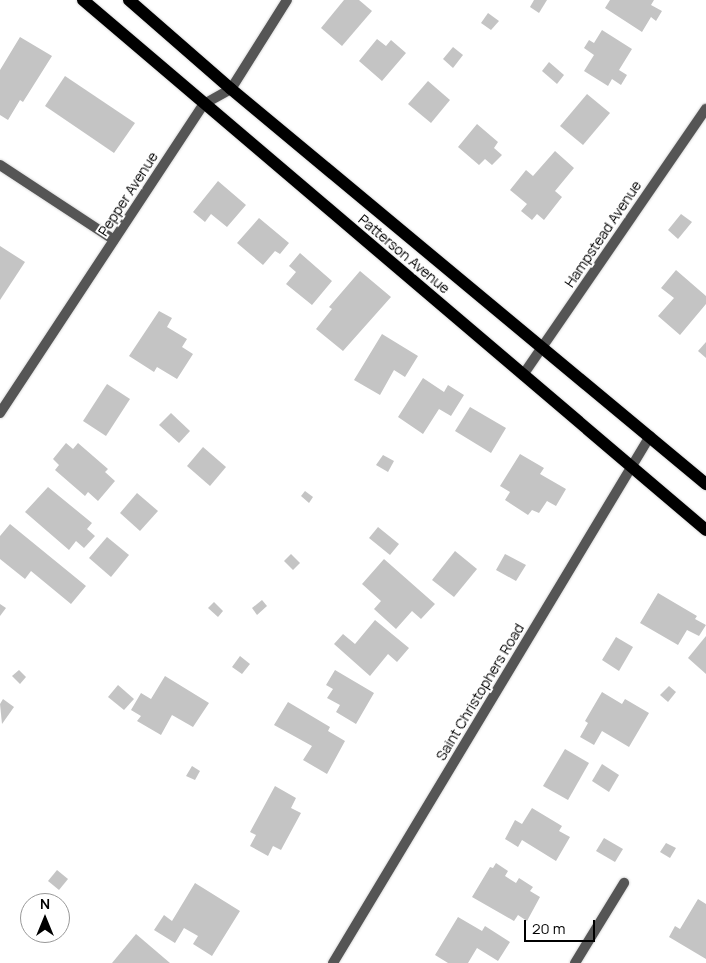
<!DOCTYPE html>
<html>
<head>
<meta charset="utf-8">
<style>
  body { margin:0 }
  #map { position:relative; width:706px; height:963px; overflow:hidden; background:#fff; font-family:Manrope,sans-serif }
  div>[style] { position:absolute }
  .building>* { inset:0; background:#c4c4c4 }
  .roads { filter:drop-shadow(0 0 1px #dbdbdb) drop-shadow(0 0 1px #dbdbdb) }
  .service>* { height:10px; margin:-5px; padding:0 5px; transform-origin:5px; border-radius:5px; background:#555 }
  .minor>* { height:10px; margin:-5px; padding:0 5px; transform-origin:5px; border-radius:5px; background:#555 }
  .primary>* { height:12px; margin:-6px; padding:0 6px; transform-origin:6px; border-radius:6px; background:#000 }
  span { translate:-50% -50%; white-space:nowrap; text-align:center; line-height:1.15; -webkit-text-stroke:4px #fff; paint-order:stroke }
  .street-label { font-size:14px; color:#000 }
  .north { position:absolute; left:20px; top:893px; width:50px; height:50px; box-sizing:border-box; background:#fff; border:1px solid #999; border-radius:50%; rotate:0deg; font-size:14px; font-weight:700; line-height:20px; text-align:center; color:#000 }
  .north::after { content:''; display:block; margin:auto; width:18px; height:22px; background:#000; clip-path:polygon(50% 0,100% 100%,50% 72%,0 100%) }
  .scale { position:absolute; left:524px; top:920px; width:71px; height:22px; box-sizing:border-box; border:2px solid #000; border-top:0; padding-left:6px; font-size:15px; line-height:18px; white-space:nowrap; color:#000; -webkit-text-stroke:4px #fff; paint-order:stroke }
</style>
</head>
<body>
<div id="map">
  <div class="building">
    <i style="clip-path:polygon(344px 0,359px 0,372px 11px,342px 46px,321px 28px)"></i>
    <i style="clip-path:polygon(534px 0,547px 0,539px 13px,530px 7px)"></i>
    <i style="clip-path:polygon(610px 0,654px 0,651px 5px,662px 11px,656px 21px,651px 17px,642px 32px,605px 8px)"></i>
    <i style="clip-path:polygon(488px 13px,499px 21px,491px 30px,481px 23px)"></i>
    <i style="clip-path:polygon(602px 30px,632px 49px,619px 70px,627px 75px,621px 85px,612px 79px,608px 86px,584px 71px,594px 55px,584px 48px,589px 40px,594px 43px)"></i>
    <i style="clip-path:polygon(20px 37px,52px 56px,23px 102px,20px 100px,8px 120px,0 115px,0 70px)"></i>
    <i style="clip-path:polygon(377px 39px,386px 46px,391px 40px,406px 53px,382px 81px,359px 61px)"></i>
    <i style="clip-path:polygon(453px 47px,463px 55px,453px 68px,443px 59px)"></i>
    <i style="clip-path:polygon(549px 62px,564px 75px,557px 84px,542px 71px)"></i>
    <i style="clip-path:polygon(65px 76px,135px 123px,114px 153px,45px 106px)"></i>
    <i style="clip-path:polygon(428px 81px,450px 100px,431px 123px,408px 104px)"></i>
    <i style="clip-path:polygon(587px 94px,610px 113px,583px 145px,560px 126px)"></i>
    <i style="clip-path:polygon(477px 124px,498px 142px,494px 148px,502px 155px,492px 165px,485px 159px,479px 165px,458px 147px)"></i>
    <i style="clip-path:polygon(555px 151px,574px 168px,555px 191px,562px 197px,544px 220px,537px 214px,532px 220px,521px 211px,527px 204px,510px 190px,526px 170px,533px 176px)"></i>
    <i style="clip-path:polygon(218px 181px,246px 205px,227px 227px,211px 214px,205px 222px,193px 212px)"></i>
    <i style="clip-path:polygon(681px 214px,692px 222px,678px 239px,668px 230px)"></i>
    <i style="clip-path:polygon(259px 218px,289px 243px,280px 254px,275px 251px,263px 265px,237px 243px)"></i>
    <i style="clip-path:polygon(0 246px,25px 262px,0 300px)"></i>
    <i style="clip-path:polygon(300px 253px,332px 281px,312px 305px,286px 284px,296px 272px,289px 266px)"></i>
    <i style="clip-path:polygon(676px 270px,706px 296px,706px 304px,680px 335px,658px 316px,674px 298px,661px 288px)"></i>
    <i style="clip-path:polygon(360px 271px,391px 297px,343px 351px,316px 329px,332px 309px,329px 307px)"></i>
    <i style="clip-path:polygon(159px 311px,172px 318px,167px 327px,187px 339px,182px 347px,193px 354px,177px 379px,157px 367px,154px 372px,129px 356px)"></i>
    <i style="clip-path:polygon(382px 334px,418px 356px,405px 377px,394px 370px,380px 395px,354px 380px)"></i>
    <i style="clip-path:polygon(706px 342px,706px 358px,698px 351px)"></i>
    <i style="clip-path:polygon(423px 378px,444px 392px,448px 385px,464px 395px,451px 416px,439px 409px,423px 434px,398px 417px)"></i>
    <i style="clip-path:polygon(107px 384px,130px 399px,106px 436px,83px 421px)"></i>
    <i style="clip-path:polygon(470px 407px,506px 428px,491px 453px,455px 431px)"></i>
    <i style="clip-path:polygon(171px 413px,190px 431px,179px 443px,159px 425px)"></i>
    <i style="clip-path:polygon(66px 443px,73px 449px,78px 443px,108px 469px,105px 472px,115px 481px,98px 501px,88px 492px,85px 496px,55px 470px,59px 465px,53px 459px)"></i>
    <i style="clip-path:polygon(203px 447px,226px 467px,210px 486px,187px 466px)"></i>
    <i style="clip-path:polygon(520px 454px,544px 468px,540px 474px,566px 489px,556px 506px,547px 501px,539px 513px,532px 510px,528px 515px,505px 500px,510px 492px,500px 486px)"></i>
    <i style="clip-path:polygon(383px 455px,394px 461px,388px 472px,376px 465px)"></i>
    <i style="clip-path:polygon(48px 487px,92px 523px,87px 529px,95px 536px,84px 548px,76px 541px,69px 550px,25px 512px)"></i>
    <i style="clip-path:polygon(305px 491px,313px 497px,309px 503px,301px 496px)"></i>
    <i style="clip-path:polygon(137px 493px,158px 511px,140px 531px,120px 513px)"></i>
    <i style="clip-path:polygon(10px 524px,86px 586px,71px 604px,31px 571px,25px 579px,0 559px,0 536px)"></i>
    <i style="clip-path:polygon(378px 527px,399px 544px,390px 555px,369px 538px)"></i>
    <i style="clip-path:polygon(107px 537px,129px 555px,111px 577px,89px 558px)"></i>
    <i style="clip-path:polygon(455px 551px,477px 569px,454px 597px,432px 580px)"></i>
    <i style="clip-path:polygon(291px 554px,300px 563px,293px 570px,284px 561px)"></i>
    <i style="clip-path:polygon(505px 554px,526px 565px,516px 581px,496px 570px)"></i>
    <i style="clip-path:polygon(384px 559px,435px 604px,421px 619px,412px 611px,396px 629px,374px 609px,381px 601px,362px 584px)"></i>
    <i style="clip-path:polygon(658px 593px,697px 616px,695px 619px,706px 625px,699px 636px,687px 630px,678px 645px,640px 623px)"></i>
    <i style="clip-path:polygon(262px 600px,267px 606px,257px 615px,252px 608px)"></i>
    <i style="clip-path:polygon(214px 602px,223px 611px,218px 617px,208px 608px)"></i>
    <i style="clip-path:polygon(0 604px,6px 608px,0 616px)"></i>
    <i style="clip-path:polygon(375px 620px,409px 648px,397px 662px,388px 654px,370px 676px,334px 644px,343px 634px,355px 644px)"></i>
    <i style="clip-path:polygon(706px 636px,706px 674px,688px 658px)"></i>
    <i style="clip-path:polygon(616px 637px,633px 647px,619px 671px,602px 660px)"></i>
    <i style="clip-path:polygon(240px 656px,250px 664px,242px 674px,232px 667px)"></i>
    <i style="clip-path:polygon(19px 670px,26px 677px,20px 684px,12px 676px)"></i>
    <i style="clip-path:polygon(335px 670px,374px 693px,356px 724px,336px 712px,340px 705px,327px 698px,333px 689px,326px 685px)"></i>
    <i style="clip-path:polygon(165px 676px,209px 703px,193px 727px,172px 715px,161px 735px,137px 721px,141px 716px,131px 710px,141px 693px,151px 699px)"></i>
    <i style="clip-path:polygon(118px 685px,134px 699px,124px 710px,108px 697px)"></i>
    <i style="clip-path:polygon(669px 686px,676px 692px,668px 702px,660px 695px)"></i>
    <i style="clip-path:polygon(602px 692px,622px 704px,625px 699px,649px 713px,629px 747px,602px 731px,594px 745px,580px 737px,588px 723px,585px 721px)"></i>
    <i style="clip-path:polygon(3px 699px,14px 707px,2px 724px,0 704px)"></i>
    <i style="clip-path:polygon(288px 702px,330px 727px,328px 731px,345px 741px,327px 774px,303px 760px,312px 746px,274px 725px)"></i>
    <i style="clip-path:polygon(443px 746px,447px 748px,444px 753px,441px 751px)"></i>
    <i style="clip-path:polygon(565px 749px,589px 763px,568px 800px,543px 786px)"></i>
    <i style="clip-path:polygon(602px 764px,619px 775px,609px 792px,592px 781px)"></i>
    <i style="clip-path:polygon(192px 766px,200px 771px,195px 780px,186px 776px)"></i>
    <i style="clip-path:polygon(275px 786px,296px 798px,291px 808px,301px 813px,281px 850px,273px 846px,268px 856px,250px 846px,256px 835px,250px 832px)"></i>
    <i style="clip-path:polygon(532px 808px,562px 826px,559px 831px,570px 837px,556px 861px,522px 840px,518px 847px,505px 839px,515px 820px,522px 824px)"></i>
    <i style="clip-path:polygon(604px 838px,623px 849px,615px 862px,596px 851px)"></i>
    <i style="clip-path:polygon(666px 843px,676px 848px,670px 858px,660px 852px)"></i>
    <i style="clip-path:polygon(496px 863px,508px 871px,505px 876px,516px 883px,519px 878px,533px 887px,530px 891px,540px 897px,527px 921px,518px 915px,514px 921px,472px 897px,490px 867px,493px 868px)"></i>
    <i style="clip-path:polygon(57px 870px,68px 879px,59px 890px,48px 881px)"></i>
    <i style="clip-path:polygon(195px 883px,240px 911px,212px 956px,193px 944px,198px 936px,184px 928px,175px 943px,154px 930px,164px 915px,172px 921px)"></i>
    <i style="clip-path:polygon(698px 899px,706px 904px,706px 959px,669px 937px,675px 926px,680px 929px)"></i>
    <i style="clip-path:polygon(458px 917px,482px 931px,485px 926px,510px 942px,498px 961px,477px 948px,468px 963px,448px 963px,435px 955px)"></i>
    <i style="clip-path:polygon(136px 934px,170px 963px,112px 963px)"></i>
  </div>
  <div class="roads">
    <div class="service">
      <i style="left:0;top:165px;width:136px;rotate:33.3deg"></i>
      <i style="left:575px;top:963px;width:94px;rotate:-58.5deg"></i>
    </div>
    <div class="minor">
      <i style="left:523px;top:375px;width:323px;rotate:-55.5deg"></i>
      <i style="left:0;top:413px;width:370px;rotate:-56.6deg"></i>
      <i style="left:204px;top:104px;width:31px;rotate:-29deg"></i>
      <i style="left:231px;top:89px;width:105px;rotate:-57.8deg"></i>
      <i style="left:333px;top:963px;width:615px;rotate:-58.97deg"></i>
    </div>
    <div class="primary">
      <i style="left:83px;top:0;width:818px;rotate:40.39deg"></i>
      <i style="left:129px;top:0;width:135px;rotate:41.1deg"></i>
      <i style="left:231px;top:89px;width:618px;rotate:39.75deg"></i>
    </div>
  </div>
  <div class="street-label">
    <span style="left:128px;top:194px;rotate:-57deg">Pepper Avenue</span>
    <span style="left:603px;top:234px;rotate:-56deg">Hampstead Avenue</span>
    <span style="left:404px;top:254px;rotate:40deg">Patterson Avenue</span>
    <span style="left:480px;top:692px;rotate:-59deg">Saint Christophers Road</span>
  </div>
  <div class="north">N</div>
  <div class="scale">20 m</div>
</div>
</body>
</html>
